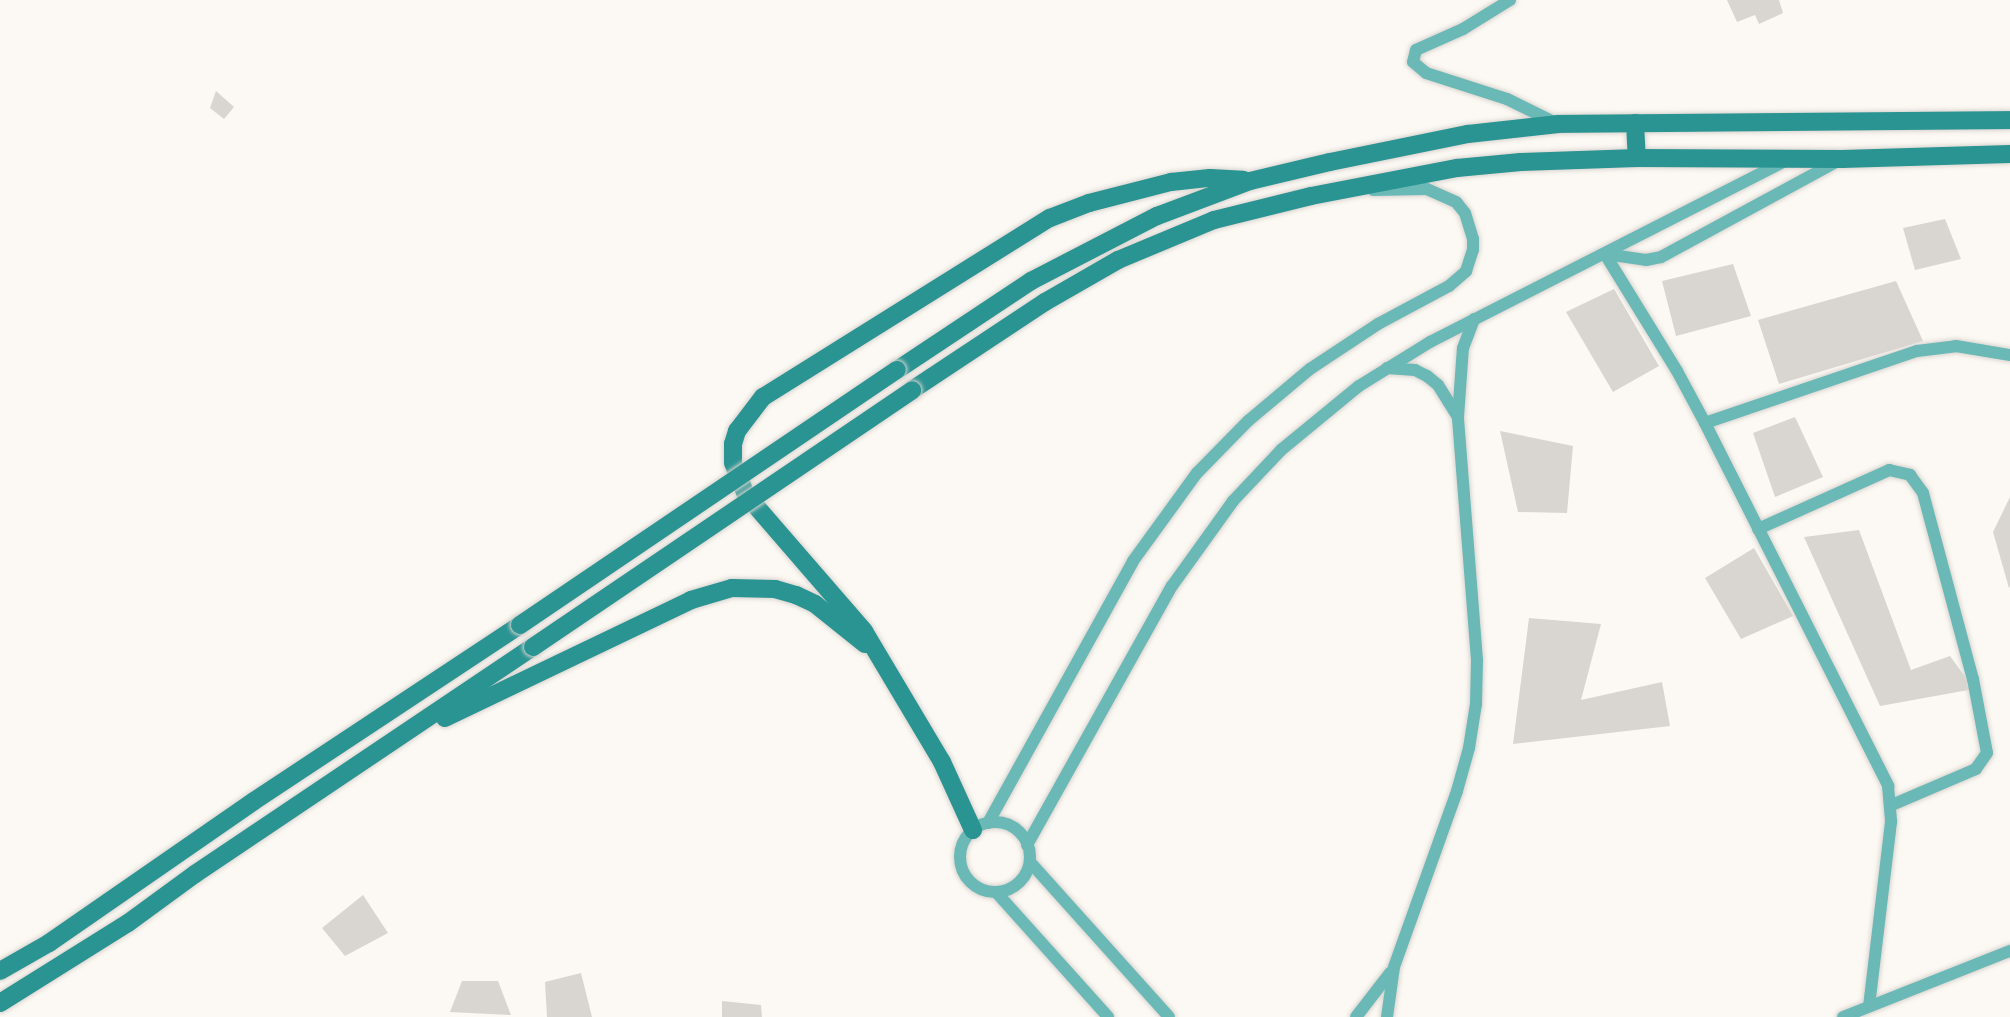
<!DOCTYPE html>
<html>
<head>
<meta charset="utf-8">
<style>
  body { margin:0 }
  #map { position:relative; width:2010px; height:1017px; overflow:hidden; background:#fcf8f3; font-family:"PT Serif",serif }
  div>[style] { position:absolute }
  .building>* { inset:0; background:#d9d5d0 }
  .roads { filter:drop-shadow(0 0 2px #d9d5d1) drop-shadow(0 0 2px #d9d5d1) }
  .minor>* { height:12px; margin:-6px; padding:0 6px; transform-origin:6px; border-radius:6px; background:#6bb9b6 }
  .minor>.ring { margin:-6px; padding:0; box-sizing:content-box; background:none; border:12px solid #6bb9b6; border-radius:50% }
  .secondary>* { height:18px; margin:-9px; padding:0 9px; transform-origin:9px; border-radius:9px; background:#2a9492 }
  .bridges { filter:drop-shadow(0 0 2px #d9d5d1) drop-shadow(0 0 2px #d9d5d1) }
  .secondary-bridge>* { height:18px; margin:-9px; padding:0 9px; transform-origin:9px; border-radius:9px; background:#2a9492 }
  span { translate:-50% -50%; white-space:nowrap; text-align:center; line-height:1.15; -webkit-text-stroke:6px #fff; paint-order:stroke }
</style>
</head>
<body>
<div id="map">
  <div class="building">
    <i style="clip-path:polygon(1727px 0,1779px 0,1783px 13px,1759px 24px,1755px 15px,1737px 22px)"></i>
    <i style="clip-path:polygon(216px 91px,234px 107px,224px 119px,210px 108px)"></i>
    <i style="clip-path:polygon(1945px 219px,1961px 259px,1915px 270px,1903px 228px)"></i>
    <i style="clip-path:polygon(1733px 264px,1751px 316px,1676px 336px,1662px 281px)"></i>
    <i style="clip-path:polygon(1896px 281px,1923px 341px,1779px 384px,1758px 320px)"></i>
    <i style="clip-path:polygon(1614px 289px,1659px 366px,1613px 392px,1566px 312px)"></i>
    <i style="clip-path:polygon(1795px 417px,1823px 477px,1775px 497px,1753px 433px)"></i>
    <i style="clip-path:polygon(1500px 431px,1573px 446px,1567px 513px,1518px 512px)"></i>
    <i style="clip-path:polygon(2010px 497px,2010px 587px,2009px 588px,1993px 532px)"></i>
    <i style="clip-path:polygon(1859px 530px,1911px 670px,1950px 656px,1974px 689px,1880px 706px,1804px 537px)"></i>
    <i style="clip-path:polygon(1754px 548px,1793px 616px,1741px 639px,1705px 578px)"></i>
    <i style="clip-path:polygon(1529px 618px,1601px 624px,1581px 700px,1662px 682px,1670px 726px,1513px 744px)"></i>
    <i style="clip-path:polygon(363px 895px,388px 933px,345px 956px,322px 928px)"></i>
    <i style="clip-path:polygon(581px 973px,592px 1017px,547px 1017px,545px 982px)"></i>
    <i style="clip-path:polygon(462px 981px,498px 981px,511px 1015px,450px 1012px)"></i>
    <i style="clip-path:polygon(722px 1001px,761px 1005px,762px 1017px,722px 1017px)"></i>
  </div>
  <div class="roads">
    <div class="minor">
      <i style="left:1510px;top:0;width:55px;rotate:148.3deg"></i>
      <i style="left:1463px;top:29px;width:51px;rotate:155.9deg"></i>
      <i style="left:1416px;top:50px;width:12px;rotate:104deg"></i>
      <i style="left:1413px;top:62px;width:17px;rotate:40deg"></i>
      <i style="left:1426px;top:73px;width:85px;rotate:17.8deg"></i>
      <i style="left:1507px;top:99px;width:57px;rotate:26.1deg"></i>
      <i style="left:1605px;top:254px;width:137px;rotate:58.4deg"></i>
      <i style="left:1677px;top:371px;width:59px;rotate:61.7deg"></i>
      <i style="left:1705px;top:423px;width:407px;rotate:63.2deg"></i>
      <i style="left:1888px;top:786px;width:36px;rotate:85deg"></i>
      <i style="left:1891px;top:822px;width:185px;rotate:96.8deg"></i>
      <i style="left:1605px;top:254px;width:41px;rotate:8.3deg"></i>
      <i style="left:1646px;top:260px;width:15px;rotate:-11deg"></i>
      <i style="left:1661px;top:257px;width:201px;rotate:-28.5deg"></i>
      <i style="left:1387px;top:368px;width:28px;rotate:4deg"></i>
      <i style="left:1415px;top:370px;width:13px;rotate:27deg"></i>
      <i style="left:1427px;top:376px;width:14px;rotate:39deg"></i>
      <i style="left:1438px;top:385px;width:38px;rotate:58deg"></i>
      <i style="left:1705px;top:423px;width:224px;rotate:-18.8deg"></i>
      <i style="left:1917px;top:351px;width:39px;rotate:-7deg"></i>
      <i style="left:1956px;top:346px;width:55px;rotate:9.5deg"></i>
      <i style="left:1758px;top:529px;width:144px;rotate:-24.2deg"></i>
      <i style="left:1889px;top:470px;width:22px;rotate:13deg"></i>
      <i style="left:1910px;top:475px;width:22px;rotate:54deg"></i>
      <i style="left:1923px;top:493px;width:193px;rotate:75deg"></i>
      <i style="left:1973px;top:679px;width:75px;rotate:79.3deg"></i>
      <i style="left:1987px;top:753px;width:19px;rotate:125deg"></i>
      <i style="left:1976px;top:769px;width:91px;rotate:156.8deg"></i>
      <i class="ring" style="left:960px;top:822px;width:58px;height:58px"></i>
      <i style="left:988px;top:823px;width:299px;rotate:-61deg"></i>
      <i style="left:1133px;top:561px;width:109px;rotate:-54deg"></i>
      <i style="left:1197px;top:473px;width:73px;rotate:-45.6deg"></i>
      <i style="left:1248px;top:421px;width:81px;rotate:-40deg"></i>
      <i style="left:1310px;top:369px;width:82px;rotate:-33.5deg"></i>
      <i style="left:1378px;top:324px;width:81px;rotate:-28.2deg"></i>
      <i style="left:1449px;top:286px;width:23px;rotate:-41deg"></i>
      <i style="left:1466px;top:271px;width:22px;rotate:-72deg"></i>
      <i style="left:1473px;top:250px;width:11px;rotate:-90deg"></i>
      <i style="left:1473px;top:239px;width:27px;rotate:-107deg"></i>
      <i style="left:1465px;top:213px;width:14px;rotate:-129deg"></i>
      <i style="left:1456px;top:202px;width:32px;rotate:-156deg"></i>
      <i style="left:1427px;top:189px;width:54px;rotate:178.9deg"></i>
      <i style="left:1027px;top:845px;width:297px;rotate:-60.8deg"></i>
      <i style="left:1172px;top:586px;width:105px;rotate:-54.3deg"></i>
      <i style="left:1233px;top:501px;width:70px;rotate:-46.7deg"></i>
      <i style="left:1281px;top:450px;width:101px;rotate:-39.4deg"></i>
      <i style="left:1359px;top:386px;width:84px;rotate:-31.8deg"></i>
      <i style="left:1430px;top:342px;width:401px;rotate:-27deg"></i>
      <i style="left:1030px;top:862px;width:208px;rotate:48.1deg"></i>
      <i style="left:996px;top:892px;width:168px;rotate:48.1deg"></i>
      <i style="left:1356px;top:1017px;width:56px;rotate:-52.3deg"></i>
      <i style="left:1387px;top:1017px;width:50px;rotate:-82deg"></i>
      <i style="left:1394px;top:967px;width:187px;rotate:-70.3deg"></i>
      <i style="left:1457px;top:791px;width:45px;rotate:-74.4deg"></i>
      <i style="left:1469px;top:748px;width:45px;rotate:-81deg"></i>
      <i style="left:1476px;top:704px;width:44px;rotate:-88.7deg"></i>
      <i style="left:1477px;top:660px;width:244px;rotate:-94.5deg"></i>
      <i style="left:1458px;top:417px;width:69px;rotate:-85.9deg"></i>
      <i style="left:1463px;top:348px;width:31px;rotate:-69deg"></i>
      <i style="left:1843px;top:1017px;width:180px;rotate:-21.6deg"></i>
    </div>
    <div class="secondary">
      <i style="left:1635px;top:123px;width:35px;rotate:87deg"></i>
      <i style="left:897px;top:370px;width:161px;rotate:-33.6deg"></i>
      <i style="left:1031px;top:281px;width:142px;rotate:-27.3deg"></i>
      <i style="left:1157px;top:216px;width:99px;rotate:-20.6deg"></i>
      <i style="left:1250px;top:181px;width:82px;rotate:-13.4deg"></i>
      <i style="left:1330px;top:162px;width:141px;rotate:-11.5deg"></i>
      <i style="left:1468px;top:134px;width:91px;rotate:-6.3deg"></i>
      <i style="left:1558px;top:124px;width:452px;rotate:-0.5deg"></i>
      <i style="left:912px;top:390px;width:159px;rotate:-33.5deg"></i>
      <i style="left:1045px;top:302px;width:84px;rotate:-29.9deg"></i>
      <i style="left:1118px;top:260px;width:104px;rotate:-22.6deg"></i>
      <i style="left:1214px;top:220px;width:100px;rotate:-13.9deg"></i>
      <i style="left:1311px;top:196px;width:149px;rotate:-10.9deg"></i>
      <i style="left:1457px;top:168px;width:64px;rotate:-5.4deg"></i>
      <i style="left:1521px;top:162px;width:116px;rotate:-2deg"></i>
      <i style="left:1637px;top:158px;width:205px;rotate:0.3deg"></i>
      <i style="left:1842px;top:159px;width:168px;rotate:-1.7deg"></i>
      <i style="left:445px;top:718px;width:273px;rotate:-25.6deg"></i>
      <i style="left:691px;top:600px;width:43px;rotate:-16.3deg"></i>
      <i style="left:732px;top:588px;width:43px;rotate:1.3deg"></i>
      <i style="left:775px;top:589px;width:22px;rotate:16deg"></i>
      <i style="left:796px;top:595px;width:21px;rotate:25deg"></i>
      <i style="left:815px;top:604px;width:64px;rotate:38.7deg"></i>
      <i style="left:973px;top:830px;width:75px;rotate:-114.5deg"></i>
      <i style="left:942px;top:762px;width:152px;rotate:-120.8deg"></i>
      <i style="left:864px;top:631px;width:180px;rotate:-130.9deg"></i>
      <i style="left:746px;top:495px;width:35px;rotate:-112deg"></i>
      <i style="left:733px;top:462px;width:18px;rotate:-90deg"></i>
      <i style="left:733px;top:444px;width:14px;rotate:-73deg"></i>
      <i style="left:737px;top:431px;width:43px;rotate:-52.6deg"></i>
      <i style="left:763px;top:397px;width:338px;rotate:-32deg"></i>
      <i style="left:1050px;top:218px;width:42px;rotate:-21deg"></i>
      <i style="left:1089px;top:203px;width:85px;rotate:-14.4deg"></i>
      <i style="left:1171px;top:182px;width:39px;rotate:-6deg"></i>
      <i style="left:1210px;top:178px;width:33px;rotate:3deg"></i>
      <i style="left:0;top:971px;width:56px;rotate:-29.7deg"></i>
      <i style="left:49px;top:943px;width:249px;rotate:-34.7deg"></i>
      <i style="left:254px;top:801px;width:319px;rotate:-33.5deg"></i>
      <i style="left:0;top:1003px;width:151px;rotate:-32deg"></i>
      <i style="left:128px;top:923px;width:83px;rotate:-36.2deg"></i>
      <i style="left:195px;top:874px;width:407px;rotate:-33.9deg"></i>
    </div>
  </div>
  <div class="bridges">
    <div class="secondary-bridge">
      <i style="left:520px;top:625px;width:455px;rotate:-34.1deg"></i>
      <i style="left:533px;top:647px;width:458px;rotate:-34.1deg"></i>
    </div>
  </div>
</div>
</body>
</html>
